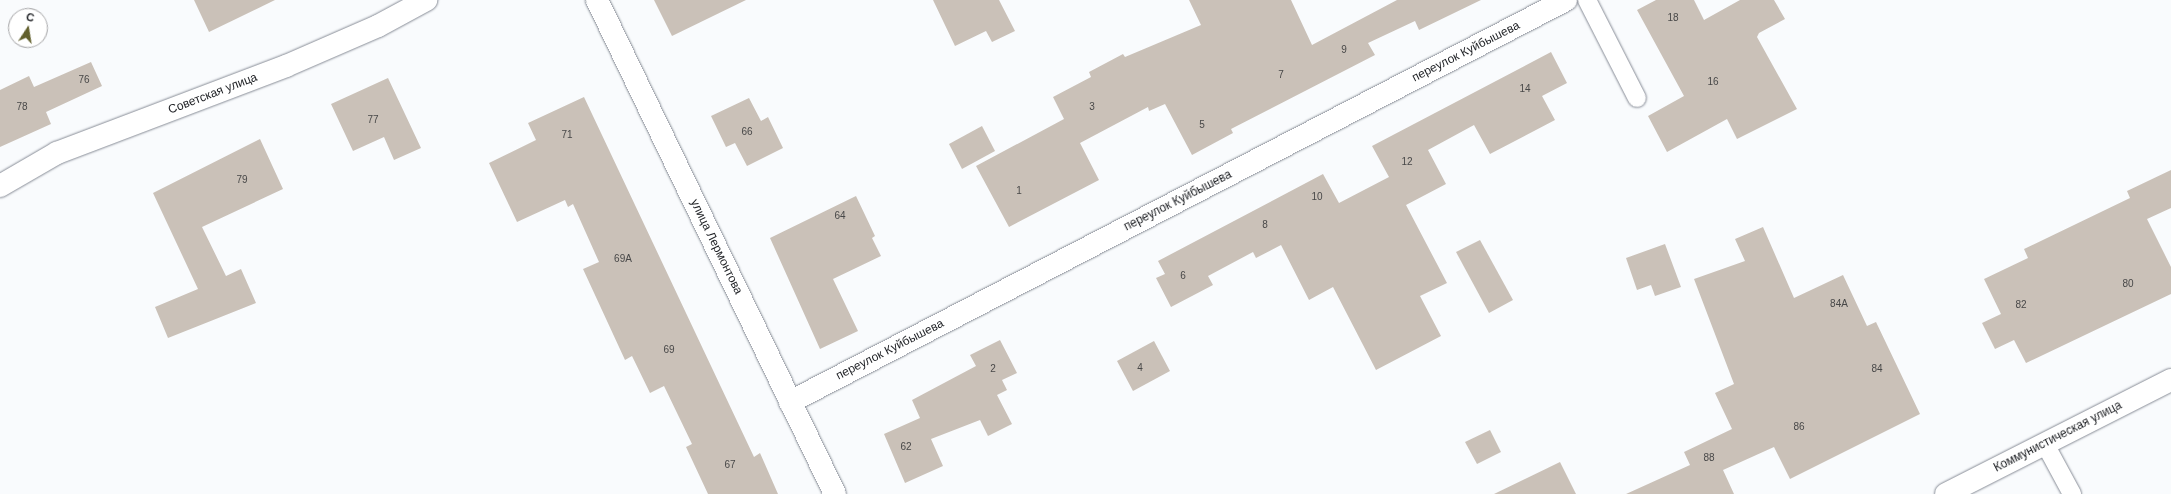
<!DOCTYPE html>
<html>
<head>
<meta charset="utf-8">
<style>
  body { margin:0 }
  #map { position:relative; width:2171px; height:494px; overflow:hidden; background:#f9fbfd; font-family:Arial,sans-serif }
  div>[style] { position:absolute }
  .building>* { inset:0; background:#cac1b8 }
  .roads { filter:drop-shadow(0 0 1px #888d97) drop-shadow(0 0 1px #888d97) }
  .service>* { height:18px; margin:-9px; padding:0 9px; transform-origin:9px; border-radius:9px; background:#fff }
  .minor>* { height:22px; margin:-11px; padding:0 11px; transform-origin:11px; border-radius:11px; background:#fff }
  .secondary>* { height:22px; margin:-11px; padding:0 11px; transform-origin:11px; border-radius:11px; background:#fff }
  span { translate:-50% -50%; white-space:nowrap; text-align:center; line-height:1.15; -webkit-text-stroke:3px #fff; paint-order:stroke }
  .number-label { font-size:10px; color:#484848 }
  .number-label span { -webkit-text-stroke-width:0 }
  .street-label { font-size:12px; color:#1d1f23 }
  .north { position:absolute; left:8px; top:8px; width:40px; height:40px; box-sizing:border-box; background:#fff; border:1px solid #a5a5a7; border-radius:50%; rotate:12deg; font-size:11px; font-weight:700; line-height:16px; text-align:center; color:#1d1f23 }
  .north::after { content:''; display:block; margin:auto; width:14px; height:18px; background:#62602d; clip-path:polygon(50% 0,100% 100%,50% 72%,0 100%) }
</style>
</head>
<body>
<div id="map">
  <div class="building">
    <i style="clip-path:polygon(194px 0,275px 0,209px 32px)"></i>
    <i style="clip-path:polygon(654px 0,746px 0,672px 36px)"></i>
    <i style="clip-path:polygon(933px 0,999px 0,1015px 31px,992px 42px,986px 31px,955px 46px)"></i>
    <i style="clip-path:polygon(1189px 0,1291px 0,1312px 45px,1397px 0,1481px 0,1419px 30px,1415px 21px,1368px 43px,1375px 55px,1231px 129px,1233px 133px,1192px 155px,1165px 104px,1149px 111px,1148px 107px,1080px 143px,1099px 180px,1009px 227px,976px 166px,1064px 119px,1053px 97px,1091px 77px,1089px 72px,1123px 54px,1125px 57px,1201px 25px)"></i>
    <i style="clip-path:polygon(1656px 0,1694px 0,1704px 20px,1740px 0,1774px 0,1785px 19px,1759px 33px,1757px 37px,1797px 109px,1737px 139px,1727px 119px,1667px 152px,1648px 116px,1684px 96px,1637px 10px)"></i>
    <i style="clip-path:polygon(1551px 52px,1567px 83px,1542px 96px,1555px 120px,1490px 154px,1474px 125px,1428px 150px,1446px 184px,1406px 205px,1447px 283px,1420px 296px,1441px 336px,1376px 370px,1333px 287px,1309px 300px,1281px 245px,1256px 258px,1253px 252px,1208px 276px,1213px 285px,1171px 307px,1156px 278px,1165px 274px,1158px 261px,1323px 174px,1339px 203px,1389px 177px,1372px 146px)"></i>
    <i style="clip-path:polygon(91px 62px,102px 86px,46px 112px,51px 124px,0 147px,0 90px,29px 76px,34px 87px)"></i>
    <i style="clip-path:polygon(388px 78px,421px 148px,394px 160px,384px 137px,353px 151px,331px 104px)"></i>
    <i style="clip-path:polygon(584px 97px,754px 457px,760px 453px,778px 494px,708px 494px,686px 447px,692px 444px,664px 386px,650px 393px,632px 356px,625px 360px,583px 269px,599px 262px,573px 204px,568px 207px,565px 200px,517px 222px,489px 163px,536px 140px,528px 123px)"></i>
    <i style="clip-path:polygon(749px 98px,761px 121px,768px 117px,783px 148px,747px 166px,735px 143px,726px 147px,711px 116px)"></i>
    <i style="clip-path:polygon(982px 126px,995px 151px,962px 169px,949px 144px)"></i>
    <i style="clip-path:polygon(260px 139px,283px 189px,202px 227px,226px 276px,241px 269px,256px 303px,168px 338px,155px 307px,198px 289px,153px 193px)"></i>
    <i style="clip-path:polygon(2171px 170px,2171px 208px,2147px 219px,2171px 267px,2171px 294px,2026px 363px,2014px 340px,1995px 349px,1982px 323px,2001px 314px,1984px 279px,2028px 258px,2024px 249px,2130px 198px,2127px 191px)"></i>
    <i style="clip-path:polygon(856px 196px,875px 236px,872px 238px,881px 256px,833px 279px,858px 331px,820px 349px,770px 238px)"></i>
    <i style="clip-path:polygon(1763px 227px,1794px 298px,1843px 275px,1867px 326px,1876px 322px,1920px 414px,1790px 479px,1774px 447px,1723px 470px,1734px 494px,1626px 494px,1690px 465px,1684px 452px,1732px 429px,1715px 393px,1734px 384px,1694px 279px,1745px 261px,1735px 239px)"></i>
    <i style="clip-path:polygon(1480px 240px,1513px 300px,1489px 313px,1456px 252px)"></i>
    <i style="clip-path:polygon(1665px 244px,1681px 287px,1655px 296px,1651px 285px,1637px 290px,1626px 258px)"></i>
    <i style="clip-path:polygon(1000px 340px,1017px 373px,1002px 380px,1007px 390px,997px 395px,1012px 424px,988px 436px,980px 420px,931px 439px,943px 466px,905px 483px,884px 434px,920px 418px,912px 400px,976px 366px,970px 355px)"></i>
    <i style="clip-path:polygon(1154px 341px,1170px 371px,1133px 391px,1117px 361px)"></i>
    <i style="clip-path:polygon(1490px 430px,1501px 452px,1477px 464px,1465px 442px)"></i>
    <i style="clip-path:polygon(1560px 462px,1576px 494px,1494px 494px)"></i>
  </div>
  <div class="roads">
    <div class="service">
      <i style="left:1587px;top:0;width:110px;rotate:63deg"></i>
      <i style="left:2045px;top:444px;width:57px;rotate:61.6deg"></i>
    </div>
    <div class="minor">
      <i style="left:0;top:186px;width:66px;rotate:-30.1deg"></i>
      <i style="left:57px;top:153px;width:245px;rotate:-20.8deg"></i>
      <i style="left:286px;top:66px;width:100px;rotate:-23.5deg"></i>
      <i style="left:378px;top:26px;width:55px;rotate:-28.4deg"></i>
      <i style="left:790px;top:402px;width:874px;rotate:-27.39deg"></i>
    </div>
    <div class="secondary">
      <i style="left:597px;top:0;width:548px;rotate:64.28deg"></i>
      <i style="left:1946px;top:494px;width:252px;rotate:-26.9deg"></i>
    </div>
  </div>
  <div class="number-label">
    <span style="left:1673px;top:18px">18</span>
    <span style="left:1344px;top:50px">9</span>
    <span style="left:1281px;top:75px">7</span>
    <span style="left:84px;top:80px">76</span>
    <span style="left:1713px;top:82px">16</span>
    <span style="left:1525px;top:89px">14</span>
    <span style="left:22px;top:107px">78</span>
    <span style="left:1092px;top:107px">3</span>
    <span style="left:373px;top:120px">77</span>
    <span style="left:1202px;top:125px">5</span>
    <span style="left:747px;top:132px">66</span>
    <span style="left:567px;top:135px">71</span>
    <span style="left:1407px;top:162px">12</span>
    <span style="left:242px;top:180px">79</span>
    <span style="left:1019px;top:191px">1</span>
    <span style="left:1317px;top:197px">10</span>
    <span style="left:840px;top:216px">64</span>
    <span style="left:1265px;top:225px">8</span>
    <span style="left:623px;top:259px">69А</span>
    <span style="left:1183px;top:276px">6</span>
    <span style="left:2128px;top:284px">80</span>
    <span style="left:1839px;top:304px">84А</span>
    <span style="left:2021px;top:305px">82</span>
    <span style="left:669px;top:350px">69</span>
    <span style="left:1140px;top:368px">4</span>
    <span style="left:993px;top:369px">2</span>
    <span style="left:1877px;top:369px">84</span>
    <span style="left:1799px;top:427px">86</span>
    <span style="left:906px;top:447px">62</span>
    <span style="left:1709px;top:458px">88</span>
    <span style="left:730px;top:465px">67</span>
  </div>
  <div class="street-label">
    <span style="left:1466px;top:52px;rotate:-27deg">переулок Куйбышева</span>
    <span style="left:213px;top:94px;rotate:-21deg">Советская улица</span>
    <span style="left:1178px;top:201px;rotate:-27deg">переулок Куйбышева</span>
    <span style="left:716px;top:247px;rotate:64deg">улица Лермонтова</span>
    <span style="left:890px;top:350px;rotate:-27deg">переулок Куйбышева</span>
    <span style="left:2058px;top:437px;rotate:-27deg">Коммунистическая улица</span>
  </div>
  <div class="north">С</div>
</div>
</body>
</html>
